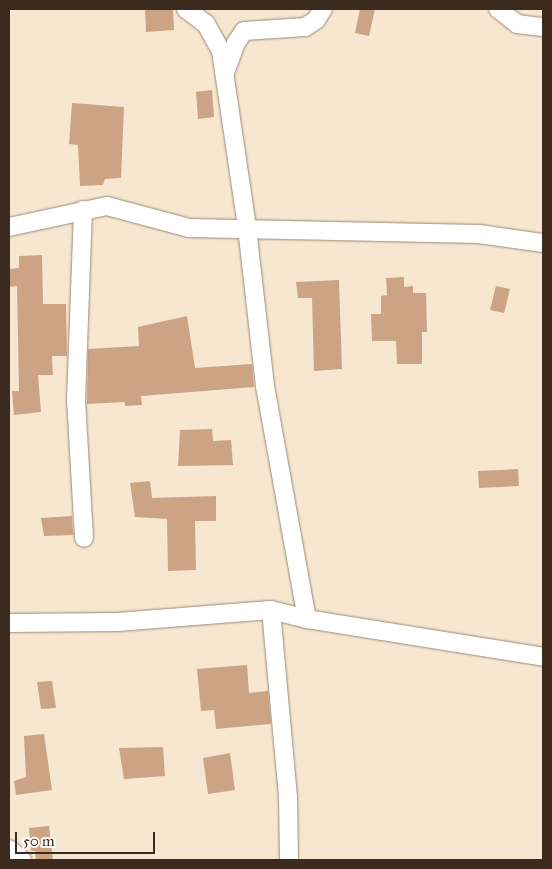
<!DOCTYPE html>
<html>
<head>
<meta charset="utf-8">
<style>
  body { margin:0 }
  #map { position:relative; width:552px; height:869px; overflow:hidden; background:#f7e7d0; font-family:"IM FELL Great Primer",serif }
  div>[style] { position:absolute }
  .building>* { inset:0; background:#cca385 }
  .roads { filter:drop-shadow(0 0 1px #987) drop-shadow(0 0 1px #987) }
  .minor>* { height:18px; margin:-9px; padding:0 9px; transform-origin:9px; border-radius:9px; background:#fff }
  span { translate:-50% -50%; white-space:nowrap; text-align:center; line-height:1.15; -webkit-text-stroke:4px #fdfcf7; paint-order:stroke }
  .frame { position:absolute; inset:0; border:10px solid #3b2a1e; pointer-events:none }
  .scale { position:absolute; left:15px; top:832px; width:140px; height:22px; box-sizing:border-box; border:2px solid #3b2a1e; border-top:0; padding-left:6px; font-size:15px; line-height:18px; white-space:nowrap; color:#3b2a1e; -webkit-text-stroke:4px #fdfcf7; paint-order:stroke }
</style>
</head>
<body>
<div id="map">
  <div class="building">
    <i style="clip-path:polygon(145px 9px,173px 9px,174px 30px,146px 32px)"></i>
    <i style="clip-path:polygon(360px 9px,375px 9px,369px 36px,355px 33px)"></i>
    <i style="clip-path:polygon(212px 90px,214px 117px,198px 119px,196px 92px)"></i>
    <i style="clip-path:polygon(72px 103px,124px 107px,121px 178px,105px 179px,103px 185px,80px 186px,78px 145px,69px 144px)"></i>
    <i style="clip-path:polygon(42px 255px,43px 304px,66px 304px,67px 356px,52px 356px,53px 375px,38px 375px,41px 412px,14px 415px,12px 391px,19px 391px,17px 286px,9px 287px,9px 269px,19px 268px,19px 256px)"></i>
    <i style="clip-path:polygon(404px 277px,404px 287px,413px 286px,413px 293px,426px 293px,427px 332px,422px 332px,422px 364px,397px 364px,396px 341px,372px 341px,371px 314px,381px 314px,381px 296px,387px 295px,386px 278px)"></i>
    <i style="clip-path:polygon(339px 280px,342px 369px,314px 371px,312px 298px,298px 298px,296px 282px)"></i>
    <i style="clip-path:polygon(496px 286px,510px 289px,504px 313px,490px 310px)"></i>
    <i style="clip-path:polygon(187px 316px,195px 368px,252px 364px,254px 387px,141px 396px,142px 405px,125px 406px,125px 402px,87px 404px,88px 349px,139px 346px,138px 327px)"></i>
    <i style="clip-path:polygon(212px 429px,213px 441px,231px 440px,233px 465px,178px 466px,180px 430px)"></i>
    <i style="clip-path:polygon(518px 469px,519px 486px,479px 488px,478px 471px)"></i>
    <i style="clip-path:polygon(150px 481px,152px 498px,216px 496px,216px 521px,195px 521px,196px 570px,168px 571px,167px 519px,135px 517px,130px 483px)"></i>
    <i style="clip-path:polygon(72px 516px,73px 535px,44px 536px,41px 518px)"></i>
    <i style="clip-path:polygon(247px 665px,249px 693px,268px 691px,271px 724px,216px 729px,214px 710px,201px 711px,197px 669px)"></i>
    <i style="clip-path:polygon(52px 681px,56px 708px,41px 709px,37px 682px)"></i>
    <i style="clip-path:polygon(44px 734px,52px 790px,16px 795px,14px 781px,26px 777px,24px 736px)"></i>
    <i style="clip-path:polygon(163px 747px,165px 776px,124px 779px,119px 748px)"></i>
    <i style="clip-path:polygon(230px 753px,235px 790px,208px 794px,203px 758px)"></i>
    <i style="clip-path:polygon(49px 826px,53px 860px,36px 860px,35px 851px,31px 851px,29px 828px)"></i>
  </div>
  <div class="roads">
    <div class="minor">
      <i style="left:186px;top:9px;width:25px;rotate:37deg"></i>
      <i style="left:206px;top:24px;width:31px;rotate:61deg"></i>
      <i style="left:221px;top:51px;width:179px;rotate:81.6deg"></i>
      <i style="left:247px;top:228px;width:159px;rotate:83.5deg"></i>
      <i style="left:265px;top:386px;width:237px;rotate:79.8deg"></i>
      <i style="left:498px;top:9px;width:24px;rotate:38deg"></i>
      <i style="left:517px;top:24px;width:26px;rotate:7deg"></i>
      <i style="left:225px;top:73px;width:32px;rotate:-70deg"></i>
      <i style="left:236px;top:43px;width:14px;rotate:-56deg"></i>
      <i style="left:244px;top:31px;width:61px;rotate:-3.8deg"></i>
      <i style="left:305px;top:27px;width:13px;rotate:-32deg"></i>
      <i style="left:316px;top:20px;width:13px;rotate:-58deg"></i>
      <i style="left:83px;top:210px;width:189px;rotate:92.1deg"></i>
      <i style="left:76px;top:399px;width:139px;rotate:86.7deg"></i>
      <i style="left:9px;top:227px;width:100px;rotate:-12.1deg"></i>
      <i style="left:107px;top:206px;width:85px;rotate:15deg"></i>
      <i style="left:189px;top:228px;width:290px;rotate:1.2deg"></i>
      <i style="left:479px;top:234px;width:65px;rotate:8deg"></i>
      <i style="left:271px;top:610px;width:188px;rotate:84.8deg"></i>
      <i style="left:288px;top:797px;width:63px;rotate:89.1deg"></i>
      <i style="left:9px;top:623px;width:109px;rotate:-0.5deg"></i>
      <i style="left:118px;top:622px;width:153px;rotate:-4.5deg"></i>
      <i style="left:271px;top:610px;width:37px;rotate:14deg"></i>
      <i style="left:307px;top:619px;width:239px;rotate:9.1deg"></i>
      <i style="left:9px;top:849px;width:17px;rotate:40deg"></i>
    </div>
  </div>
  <div class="frame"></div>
  <div class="scale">50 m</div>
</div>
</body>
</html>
